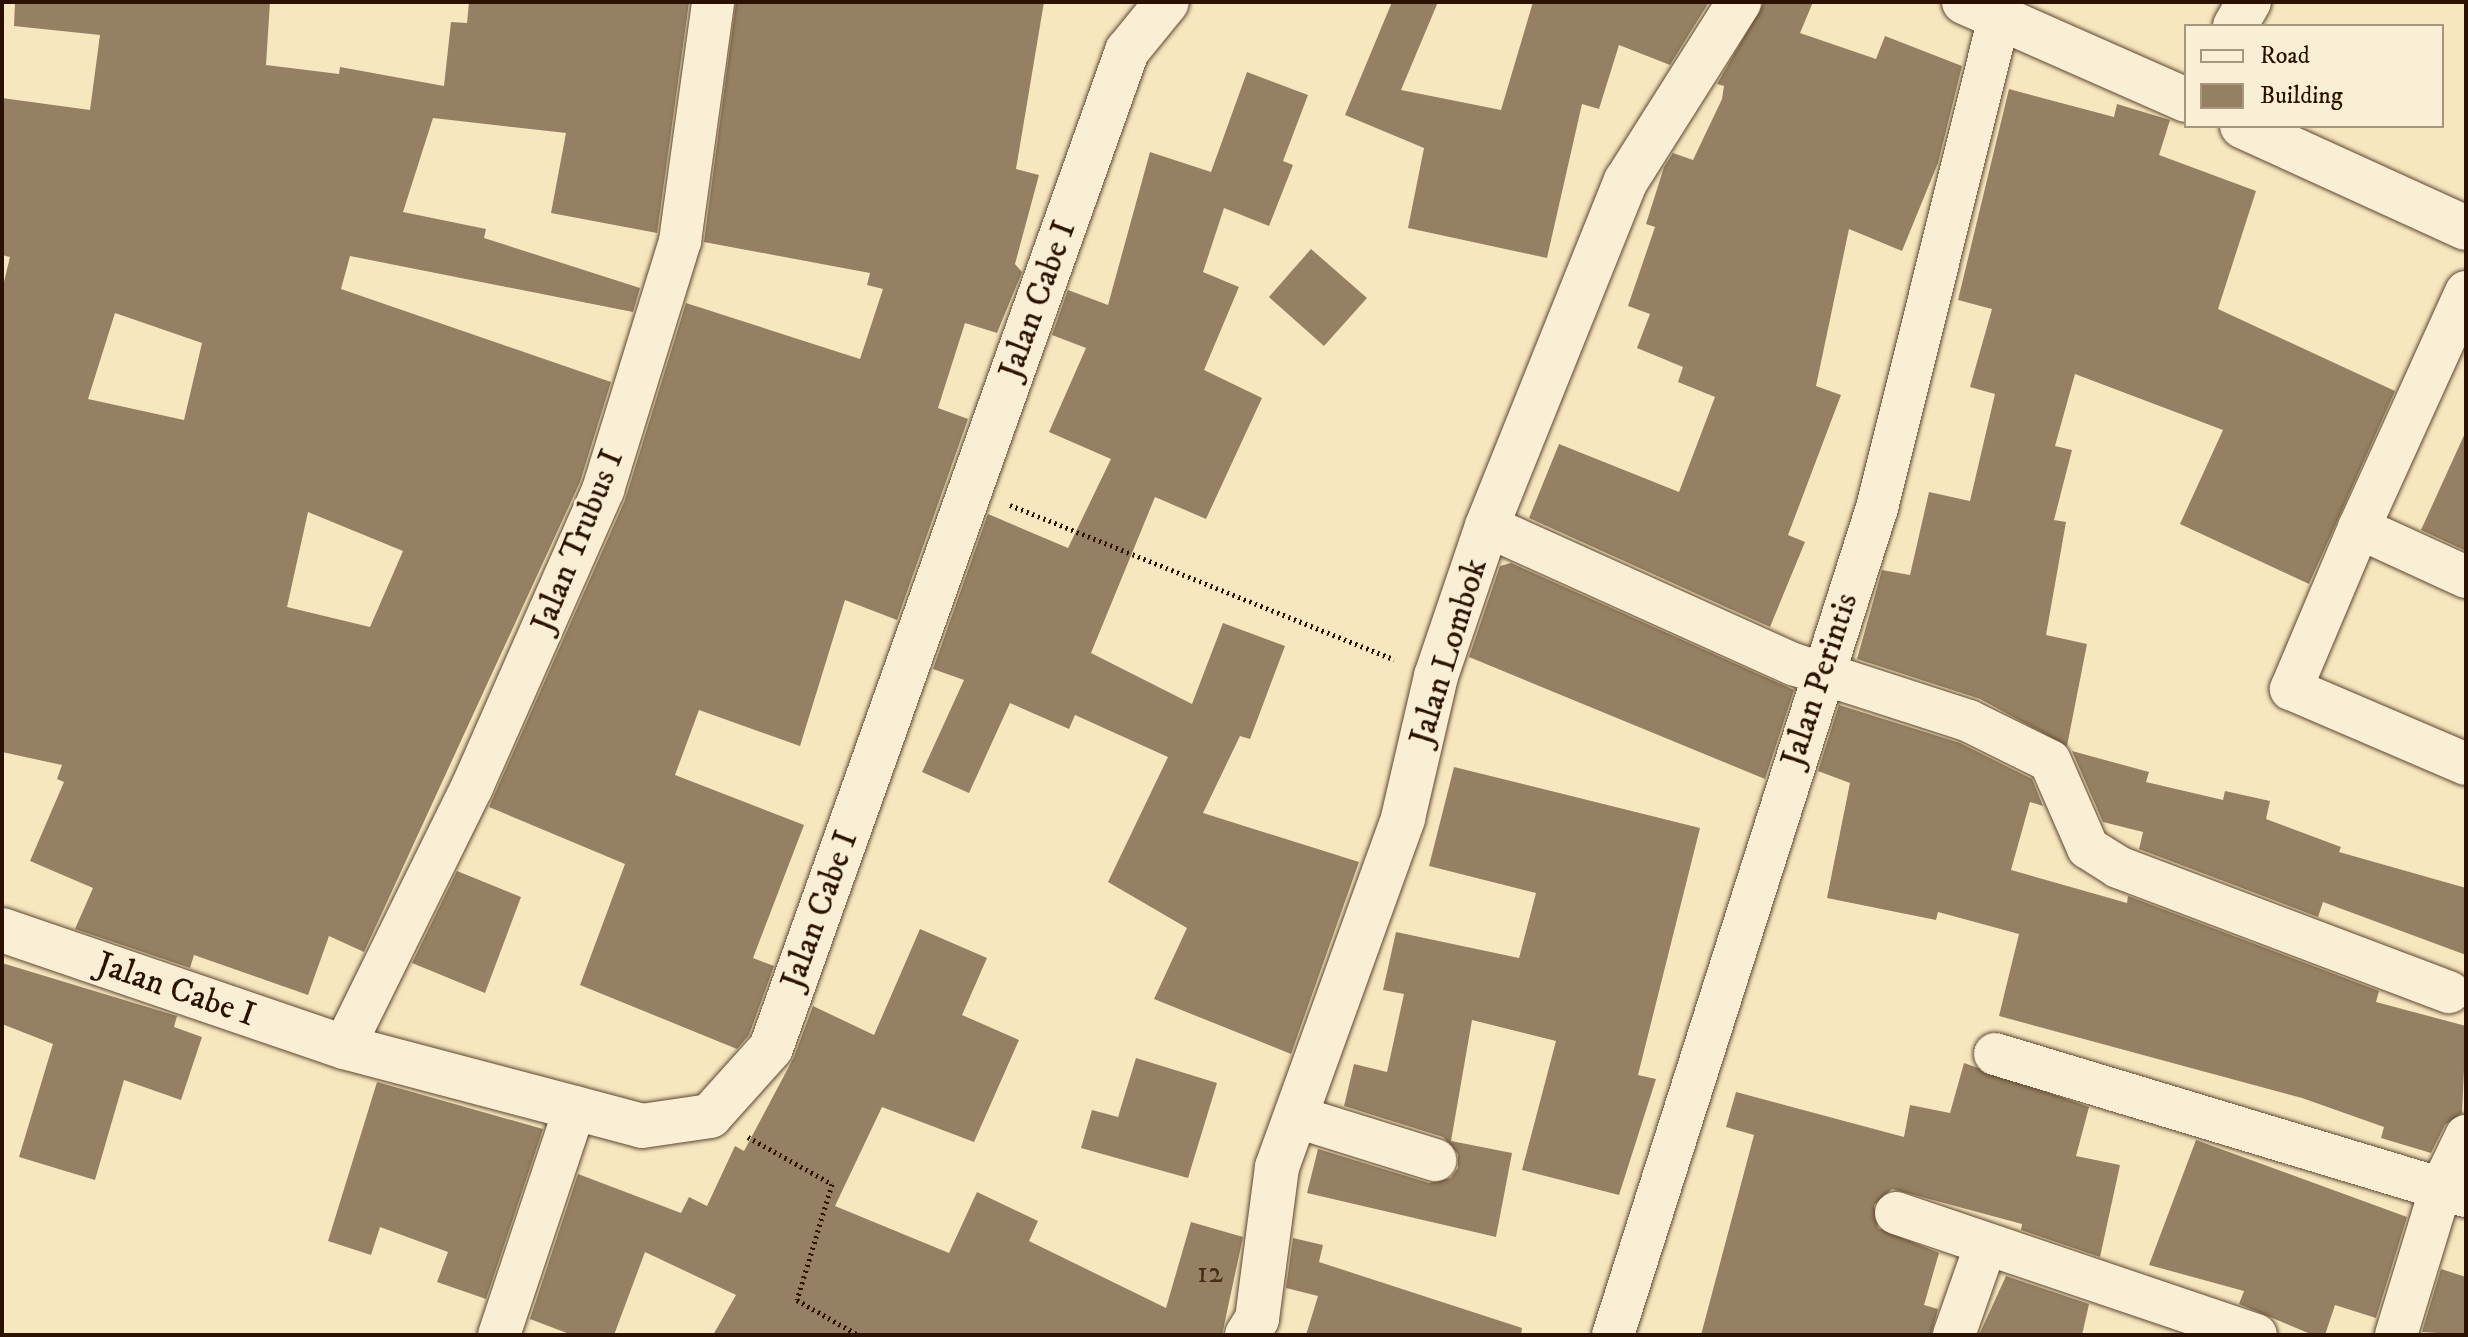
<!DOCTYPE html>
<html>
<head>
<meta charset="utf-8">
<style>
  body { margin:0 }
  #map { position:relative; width:2468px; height:1337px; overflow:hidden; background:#f7e7bf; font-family:"IM FELL DW Pica",serif }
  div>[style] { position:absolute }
  .building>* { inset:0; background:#958063 }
  .path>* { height:5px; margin-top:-2.5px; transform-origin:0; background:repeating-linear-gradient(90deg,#2a1100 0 2px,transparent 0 6px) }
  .roads { filter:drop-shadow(0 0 2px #5d4630) drop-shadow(0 0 2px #5d4630) }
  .minor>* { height:42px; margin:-21px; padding:0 21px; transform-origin:21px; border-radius:21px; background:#faefd5 }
  .tertiary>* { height:44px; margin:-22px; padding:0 22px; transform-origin:22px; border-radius:22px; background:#faefd5 }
  .secondary>* { height:44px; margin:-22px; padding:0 22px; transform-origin:22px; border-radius:22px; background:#faefd5 }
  span { translate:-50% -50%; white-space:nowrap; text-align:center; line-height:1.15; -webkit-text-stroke:6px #faefd5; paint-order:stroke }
  .number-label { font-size:30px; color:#452d19 }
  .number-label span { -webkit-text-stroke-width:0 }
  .street-label { font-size:34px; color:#2a1100 }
  .frame { position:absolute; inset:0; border:4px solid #2a1100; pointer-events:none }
  .legend { position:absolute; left:2184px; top:24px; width:260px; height:104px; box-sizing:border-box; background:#faefd5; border:2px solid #a79680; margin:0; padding:10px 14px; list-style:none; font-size:24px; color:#2a1100 }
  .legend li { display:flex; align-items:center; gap:16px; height:40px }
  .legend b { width:40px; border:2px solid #a79680 }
</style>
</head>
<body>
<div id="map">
  <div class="building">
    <i style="clip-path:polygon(evenodd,15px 2px,270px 2px,266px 65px,339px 74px,340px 67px,444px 86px,451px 22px,467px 23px,469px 2px,689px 2px,657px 233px,551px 213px,566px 133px,433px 118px,403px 212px,486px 229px,484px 238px,640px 288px,633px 312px,350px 256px,341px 289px,611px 382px,580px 482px,364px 952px,329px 936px,308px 995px,194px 955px,190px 968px,75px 929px,93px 888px,30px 861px,64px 782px,57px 779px,62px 765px,2px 752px,2px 290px,10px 257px,2px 255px,2px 98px,90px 110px,100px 35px,14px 26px,15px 2px,115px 313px,202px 343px,184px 420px,88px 399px,115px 313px,15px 2px,308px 512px,403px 551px,370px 627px,287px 607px,308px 512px)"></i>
    <i style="clip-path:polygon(736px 2px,1044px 2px,1016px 169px,1039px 175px,1015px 264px,1022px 272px,997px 333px,965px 323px,938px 408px,968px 419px,897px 620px,845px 600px,800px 746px,699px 710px,675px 775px,804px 825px,753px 958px,774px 966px,749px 1035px,737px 1049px,580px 985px,625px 864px,489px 807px,625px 500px,686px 303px,860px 359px,883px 289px,867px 285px,870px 273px,704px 242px)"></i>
    <i style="clip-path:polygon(1392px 2px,1438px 2px,1401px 90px,1501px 110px,1533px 2px,1709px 2px,1670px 65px,1619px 45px,1599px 109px,1582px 104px,1547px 258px,1408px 228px,1424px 148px,1345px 115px)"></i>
    <i style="clip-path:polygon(1764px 2px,1813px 2px,1800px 33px,1876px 59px,1885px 36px,1962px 66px,1938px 163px,1902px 251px,1849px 229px,1816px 386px,1841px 395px,1788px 535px,1805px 542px,1770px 627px,1529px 518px,1559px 444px,1679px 492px,1715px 397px,1678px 382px,1683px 367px,1637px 348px,1650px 314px,1628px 306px,1655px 227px,1646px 224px,1664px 167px,1673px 153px,1693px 160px,1722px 99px,1724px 86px,1717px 84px)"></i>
    <i style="clip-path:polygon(1247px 72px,1308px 95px,1283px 161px,1293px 165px,1269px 226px,1224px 208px,1203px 272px,1239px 287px,1204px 370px,1262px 398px,1206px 519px,1155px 497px,1091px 653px,1192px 704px,1223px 623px,1285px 646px,1250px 739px,1240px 736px,1203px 813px,1359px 862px,1291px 1054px,1154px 999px,1187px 928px,1108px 882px,1168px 757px,1075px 715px,1069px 729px,1010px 703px,969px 793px,922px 772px,964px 680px,933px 669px,988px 514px,1068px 548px,1111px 459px,1049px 432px,1086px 348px,1052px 335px,1068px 290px,1108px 305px,1150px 152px,1211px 172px)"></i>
    <i style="clip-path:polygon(2009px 89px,2114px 117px,2117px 104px,2170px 120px,2159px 155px,2256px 191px,2218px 309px,2395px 391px,2309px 584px,2180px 524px,2223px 430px,2075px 374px,2055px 446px,2072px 450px,2054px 520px,2066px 522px,2046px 635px,2087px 644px,2067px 746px,1980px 699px,1857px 659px,1882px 570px,1910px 575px,1929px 492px,1970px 501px,1995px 394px,1970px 387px,1992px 309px,1958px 300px)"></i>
    <i style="clip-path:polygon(1311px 249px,1367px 298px,1324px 346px,1269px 297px)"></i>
    <i style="clip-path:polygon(2466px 431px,2466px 551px,2421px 530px)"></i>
    <i style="clip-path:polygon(1511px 563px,1794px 690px,1765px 779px,1469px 657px,1500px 566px)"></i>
    <i style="clip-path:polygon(1839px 705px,1960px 743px,2032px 779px,2043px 806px,2030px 802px,2011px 870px,2127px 903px,2128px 896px,2379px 991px,2376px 1002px,2466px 1026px,2462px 1113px,2445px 1125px,2431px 1153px,2381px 1138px,2384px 1127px,2302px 1098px,1999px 1016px,2019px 934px,1938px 912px,1936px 920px,1827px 898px,1850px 783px,1818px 771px)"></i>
    <i style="clip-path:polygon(2072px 751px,2149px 772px,2146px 782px,2223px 800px,2225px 791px,2270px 801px,2266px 819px,2341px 847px,2339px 852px,2466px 888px,2466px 955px,2323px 902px,2318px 917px,2139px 849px,2143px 832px,2103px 822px)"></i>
    <i style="clip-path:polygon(1454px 767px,1700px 828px,1638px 1075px,1656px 1079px,1619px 1195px,1522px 1170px,1556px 1041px,1472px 1020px,1451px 1141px,1512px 1153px,1496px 1237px,1307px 1193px,1318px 1149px,1429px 1183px,1451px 1178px,1458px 1168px,1458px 1154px,1443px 1137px,1344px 1106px,1354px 1064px,1387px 1072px,1404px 994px,1383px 990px,1396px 932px,1519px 958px,1536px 893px,1429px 866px)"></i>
    <i style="clip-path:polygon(457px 871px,521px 897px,485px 993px,412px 963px)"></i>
    <i style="clip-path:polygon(920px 929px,987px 958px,962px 1015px,1019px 1040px,974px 1142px,882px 1107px,835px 1206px,949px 1253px,977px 1192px,1038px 1221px,1029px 1241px,1166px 1308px,1191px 1222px,1243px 1237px,1222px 1335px,713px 1335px,736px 1295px,645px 1252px,614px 1335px,572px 1335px,530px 1319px,578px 1174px,681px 1213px,689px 1197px,707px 1206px,735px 1146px,744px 1151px,794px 1057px,813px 1006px,874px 1035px)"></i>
    <i style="clip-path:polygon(2px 963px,177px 1016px,174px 1027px,202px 1037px,181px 1100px,124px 1080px,95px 1180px,19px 1157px,53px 1044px,2px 1024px)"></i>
    <i style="clip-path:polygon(1136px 1058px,1217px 1083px,1188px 1178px,1081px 1148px,1092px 1110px,1118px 1117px)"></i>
    <i style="clip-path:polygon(1964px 1063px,2089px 1107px,2076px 1156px,2120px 1165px,2100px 1257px,2021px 1230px,2022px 1224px,1892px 1189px,1874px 1205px,1878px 1228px,1939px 1253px,1924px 1305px,1938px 1309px,1931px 1335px,1701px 1335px,1754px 1135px,1726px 1127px,1736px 1092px,1904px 1137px,1910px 1105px,1950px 1113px)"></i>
    <i style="clip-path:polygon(377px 1082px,543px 1129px,486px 1299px,437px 1282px,448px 1252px,380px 1227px,371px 1255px,328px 1241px)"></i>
    <i style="clip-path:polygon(2196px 1140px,2407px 1217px,2376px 1318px,2335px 1305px,2325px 1335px,2313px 1335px,2239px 1304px,2244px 1291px,2149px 1265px)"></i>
    <i style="clip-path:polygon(1293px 1238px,1323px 1245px,1319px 1262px,1522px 1328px,1521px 1335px,1306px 1335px,1318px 1296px,1286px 1288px)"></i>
    <i style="clip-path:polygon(2441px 1269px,2466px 1277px,2466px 1335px,2422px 1332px)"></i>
    <i style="clip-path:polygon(2006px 1276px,2089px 1304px,2082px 1335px,1979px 1335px)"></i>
  </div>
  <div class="path">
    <i style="left:1010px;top:505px;width:414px;rotate:21.9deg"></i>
    <i style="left:748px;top:1137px;width:96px;rotate:29.2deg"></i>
    <i style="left:832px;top:1184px;width:121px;rotate:106.8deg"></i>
    <i style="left:797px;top:1300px;width:70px;rotate:29.8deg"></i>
  </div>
  <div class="roads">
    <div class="minor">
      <i style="left:2466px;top:292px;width:259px;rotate:114.4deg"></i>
      <i style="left:2359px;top:528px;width:118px;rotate:24.6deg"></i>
      <i style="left:1487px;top:526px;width:336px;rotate:24.3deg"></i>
      <i style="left:1793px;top:664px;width:185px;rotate:17.9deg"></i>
      <i style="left:1969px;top:721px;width:90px;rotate:26.3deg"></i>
      <i style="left:2050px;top:761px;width:95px;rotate:66.4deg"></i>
      <i style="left:2088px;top:848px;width:36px;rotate:32deg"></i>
      <i style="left:2118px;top:867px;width:354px;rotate:20.7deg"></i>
      <i style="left:2359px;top:528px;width:175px;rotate:112.9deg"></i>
      <i style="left:2291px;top:689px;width:190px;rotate:23.2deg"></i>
      <i style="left:344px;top:1047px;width:290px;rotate:-63.8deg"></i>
      <i style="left:472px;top:787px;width:325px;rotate:-66.2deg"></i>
      <i style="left:603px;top:490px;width:261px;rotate:-72.8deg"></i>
      <i style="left:680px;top:241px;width:241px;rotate:-82.1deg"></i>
      <i style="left:1995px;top:1054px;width:492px;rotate:16.8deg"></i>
      <i style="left:1297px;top:1117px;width:145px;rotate:17.3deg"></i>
      <i style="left:1896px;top:1213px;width:380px;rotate:18.7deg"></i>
      <i style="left:499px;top:1335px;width:239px;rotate:-71.5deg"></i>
      <i style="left:1613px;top:1335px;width:868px;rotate:-72.3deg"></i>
      <i style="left:1877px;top:508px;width:505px;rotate:-76.02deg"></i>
      <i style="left:1954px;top:1335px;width:96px;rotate:-70.6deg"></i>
      <i style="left:2396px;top:1335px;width:154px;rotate:-73deg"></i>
      <i style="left:2441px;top:1188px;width:58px;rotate:-64.3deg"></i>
    </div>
    <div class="tertiary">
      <i style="left:2235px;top:26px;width:28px;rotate:-60deg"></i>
      <i style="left:2px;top:930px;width:361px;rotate:18.9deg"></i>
      <i style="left:344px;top:1047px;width:239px;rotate:14.8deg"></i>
      <i style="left:575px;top:1108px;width:69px;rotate:15deg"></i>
      <i style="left:642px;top:1126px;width:69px;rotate:-8.4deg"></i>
      <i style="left:710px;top:1116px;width:91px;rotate:-48.1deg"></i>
      <i style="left:771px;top:1048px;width:1059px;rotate:-70.35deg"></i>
      <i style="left:1127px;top:51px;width:63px;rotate:-50.8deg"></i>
      <i style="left:1247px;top:1335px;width:19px;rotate:-58deg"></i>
      <i style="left:1257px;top:1319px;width:153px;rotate:-82.5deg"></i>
      <i style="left:1277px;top:1167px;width:371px;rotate:-70.1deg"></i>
      <i style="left:1403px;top:818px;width:146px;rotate:-76.9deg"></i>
      <i style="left:1436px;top:676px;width:158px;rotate:-71.2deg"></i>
      <i style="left:1487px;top:526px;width:372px;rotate:-68.1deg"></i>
      <i style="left:1626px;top:181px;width:212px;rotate:-57.7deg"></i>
    </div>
    <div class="secondary">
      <i style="left:1964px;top:2px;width:243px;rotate:23.8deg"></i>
      <i style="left:2242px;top:126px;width:246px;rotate:24.5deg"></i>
    </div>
  </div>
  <div class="number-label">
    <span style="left:1210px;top:1274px">12</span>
  </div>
  <div class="street-label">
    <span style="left:1038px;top:300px;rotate:-70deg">Jalan Cabe I</span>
    <span style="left:578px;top:541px;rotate:-68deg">Jalan Trubus I</span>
    <span style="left:1449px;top:652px;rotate:-73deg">Jalan Lombok</span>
    <span style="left:1820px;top:680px;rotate:-72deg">Jalan Perintis</span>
    <span style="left:820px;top:910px;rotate:-70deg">Jalan Cabe I</span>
    <span style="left:176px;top:990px;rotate:19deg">Jalan Cabe I</span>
  </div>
  <div class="frame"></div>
  <ul class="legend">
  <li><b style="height:10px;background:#faefd5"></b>Road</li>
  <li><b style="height:22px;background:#958063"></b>Building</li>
  </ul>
</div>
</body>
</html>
